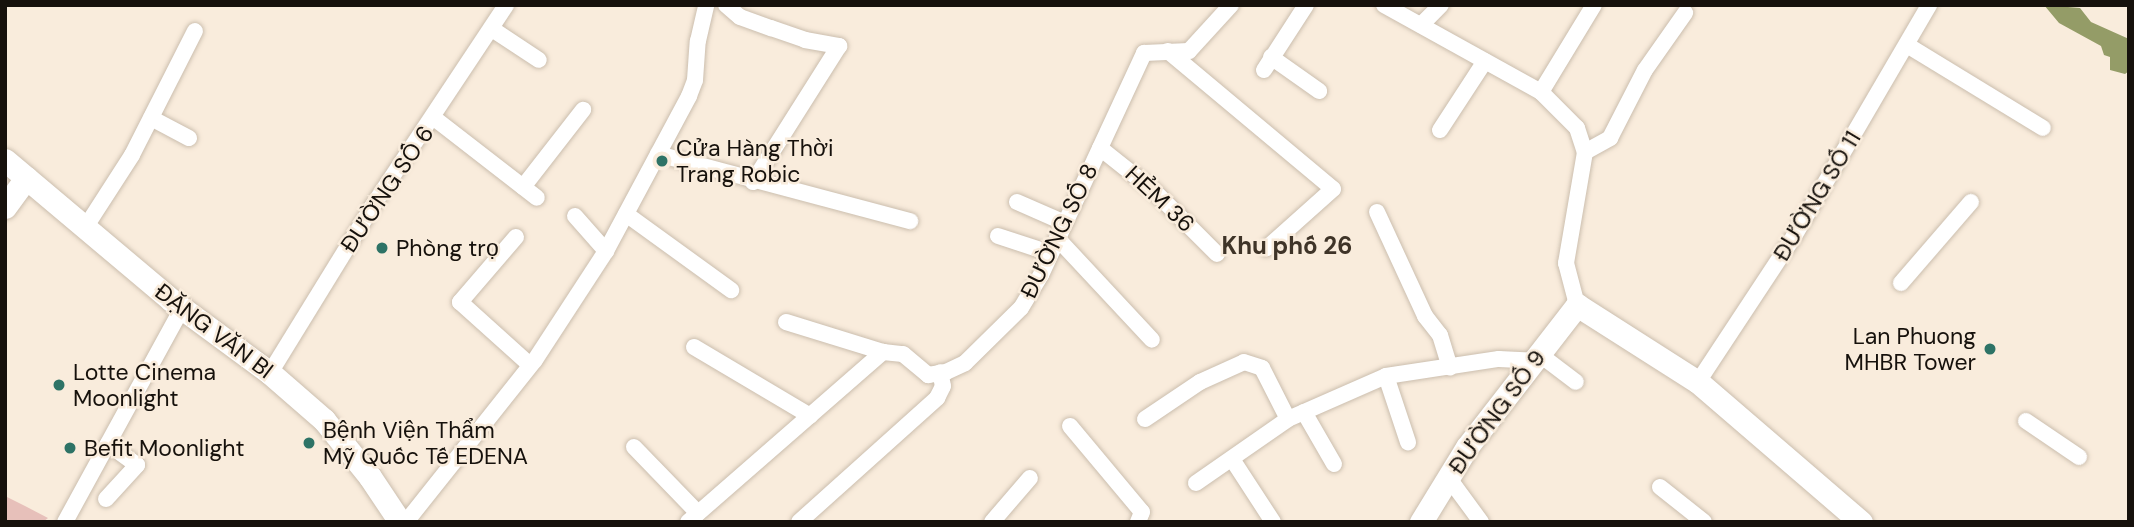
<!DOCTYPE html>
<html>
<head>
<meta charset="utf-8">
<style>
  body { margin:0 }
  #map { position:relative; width:2134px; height:527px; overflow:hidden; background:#f9ecdc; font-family:"DM Sans",sans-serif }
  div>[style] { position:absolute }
  .green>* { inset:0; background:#e7c0ba }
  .water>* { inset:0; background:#949c67 }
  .roads { filter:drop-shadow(0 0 2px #cbbeae) drop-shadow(0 0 2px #cbbeae) }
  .street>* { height:16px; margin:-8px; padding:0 8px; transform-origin:8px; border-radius:8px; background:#fff }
  .secondary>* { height:23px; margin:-11.5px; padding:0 11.5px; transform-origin:11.5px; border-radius:11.5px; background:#fff }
  .dots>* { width:19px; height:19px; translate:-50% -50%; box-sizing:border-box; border:4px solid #f9ecdc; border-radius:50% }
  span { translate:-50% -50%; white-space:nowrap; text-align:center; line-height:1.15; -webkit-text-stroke:5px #f9ecdc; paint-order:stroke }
  .poi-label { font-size:23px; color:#16110c }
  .left { translate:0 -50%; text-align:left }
  .right { translate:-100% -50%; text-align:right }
  .street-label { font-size:23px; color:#16110c }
  .neighbourhood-label { font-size:24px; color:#3f3428; font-weight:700 }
  .frame { position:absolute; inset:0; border:7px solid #16110c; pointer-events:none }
</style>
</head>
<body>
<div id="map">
  <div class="green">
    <i style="clip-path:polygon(5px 496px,25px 506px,48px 518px,43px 522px,5px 522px)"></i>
  </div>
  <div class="water">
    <i style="clip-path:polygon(2044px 5px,2080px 8px,2091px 22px,2129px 39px,2129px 71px,2125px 74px,2110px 70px,2110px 57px,2104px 55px,2101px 46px,2059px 23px)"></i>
  </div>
  <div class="roads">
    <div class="street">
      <i style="left:726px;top:5px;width:18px;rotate:41deg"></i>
      <i style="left:740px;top:17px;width:33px;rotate:20deg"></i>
      <i style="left:771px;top:28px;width:36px;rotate:19deg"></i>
      <i style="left:805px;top:40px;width:35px;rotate:10deg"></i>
      <i style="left:839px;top:46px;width:161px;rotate:122.3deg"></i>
      <i style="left:1384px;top:5px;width:179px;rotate:29deg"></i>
      <i style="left:1541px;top:92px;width:51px;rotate:45deg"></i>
      <i style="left:1577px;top:128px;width:25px;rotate:72deg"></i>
      <i style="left:1585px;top:152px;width:113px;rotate:99.7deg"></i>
      <i style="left:1566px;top:263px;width:43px;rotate:75.3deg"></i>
      <i style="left:1421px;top:25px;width:28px;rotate:-45deg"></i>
      <i style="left:492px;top:29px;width:56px;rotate:33.4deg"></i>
      <i style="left:1907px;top:45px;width:159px;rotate:31.4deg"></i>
      <i style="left:1168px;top:51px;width:215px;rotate:39.9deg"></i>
      <i style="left:1333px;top:189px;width:89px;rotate:138.2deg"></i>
      <i style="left:1271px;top:57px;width:59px;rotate:35.3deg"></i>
      <i style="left:1264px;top:70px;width:77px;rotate:-57.1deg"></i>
      <i style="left:1541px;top:92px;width:102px;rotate:-58.7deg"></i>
      <i style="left:151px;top:118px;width:43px;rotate:27.8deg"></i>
      <i style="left:434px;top:118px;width:130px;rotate:37.8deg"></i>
      <i style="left:1440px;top:130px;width:82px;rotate:-56.9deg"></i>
      <i style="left:1100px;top:148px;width:69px;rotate:38.5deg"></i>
      <i style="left:1154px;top:191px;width:89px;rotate:45deg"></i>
      <i style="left:1585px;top:152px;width:29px;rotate:-29deg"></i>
      <i style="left:1610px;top:138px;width:76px;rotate:-62.8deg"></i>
      <i style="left:1645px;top:70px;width:70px;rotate:-54.9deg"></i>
      <i style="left:658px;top:154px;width:261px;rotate:14.9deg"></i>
      <i style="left:523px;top:187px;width:98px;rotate:-52.1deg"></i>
      <i style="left:1017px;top:202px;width:52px;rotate:23.6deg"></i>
      <i style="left:1377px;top:212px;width:115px;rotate:65.2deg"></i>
      <i style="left:1425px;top:316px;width:24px;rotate:52deg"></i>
      <i style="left:1440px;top:335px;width:34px;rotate:73deg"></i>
      <i style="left:626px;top:214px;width:130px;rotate:35.9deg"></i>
      <i style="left:575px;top:216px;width:47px;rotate:48.5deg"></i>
      <i style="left:85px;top:228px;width:87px;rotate:-57.2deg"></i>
      <i style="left:132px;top:155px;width:139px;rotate:-63.1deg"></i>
      <i style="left:998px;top:236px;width:55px;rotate:18.1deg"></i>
      <i style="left:516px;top:237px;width:86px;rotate:130.7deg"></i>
      <i style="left:460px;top:302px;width:94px;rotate:42deg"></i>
      <i style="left:1057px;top:238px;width:139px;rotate:47deg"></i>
      <i style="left:1901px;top:283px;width:107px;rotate:-49.2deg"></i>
      <i style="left:786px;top:322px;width:102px;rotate:17.2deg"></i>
      <i style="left:694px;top:347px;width:135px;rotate:30.7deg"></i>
      <i style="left:1539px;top:354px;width:46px;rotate:37.1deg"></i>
      <i style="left:270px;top:373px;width:195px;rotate:-58.4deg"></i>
      <i style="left:372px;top:207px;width:242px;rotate:-56.4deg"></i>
      <i style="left:1386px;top:376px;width:70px;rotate:71.6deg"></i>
      <i style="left:1698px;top:382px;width:173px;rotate:-56.6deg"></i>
      <i style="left:1793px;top:238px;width:270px;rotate:-59.7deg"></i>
      <i style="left:1304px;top:412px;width:60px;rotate:60deg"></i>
      <i style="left:1145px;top:419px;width:66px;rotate:-33.9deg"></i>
      <i style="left:1200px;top:382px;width:48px;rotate:-24.4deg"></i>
      <i style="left:1244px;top:362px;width:19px;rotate:18deg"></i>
      <i style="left:1262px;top:368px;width:57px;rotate:63deg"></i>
      <i style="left:2026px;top:421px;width:64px;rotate:34.2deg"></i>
      <i style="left:1070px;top:426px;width:112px;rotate:50.1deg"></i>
      <i style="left:1142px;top:512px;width:11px;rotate:112deg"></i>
      <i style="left:634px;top:447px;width:92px;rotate:45.9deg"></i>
      <i style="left:1232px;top:459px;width:75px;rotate:56.9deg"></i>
      <i style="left:1448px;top:477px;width:56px;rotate:53.7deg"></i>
      <i style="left:1196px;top:483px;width:112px;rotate:-34.8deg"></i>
      <i style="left:1288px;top:419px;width:107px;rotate:-23.7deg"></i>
      <i style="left:1386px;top:376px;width:114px;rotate:-8.6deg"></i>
      <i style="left:1499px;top:359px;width:35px;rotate:3deg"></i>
      <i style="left:1660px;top:487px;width:56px;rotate:38.5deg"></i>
      <i style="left:106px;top:499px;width:46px;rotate:-47.6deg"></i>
      <i style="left:137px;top:465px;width:36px;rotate:-144deg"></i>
      <i style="left:65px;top:522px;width:244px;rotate:-61.3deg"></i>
      <i style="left:406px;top:522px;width:207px;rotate:-51.5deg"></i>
      <i style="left:535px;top:360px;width:130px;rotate:-56.9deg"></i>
      <i style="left:606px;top:251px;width:176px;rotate:-61.8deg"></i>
      <i style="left:689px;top:96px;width:17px;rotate:-69deg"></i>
      <i style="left:695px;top:80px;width:39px;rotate:-86deg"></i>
      <i style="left:698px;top:41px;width:37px;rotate:-77deg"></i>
      <i style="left:688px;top:522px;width:259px;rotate:-41.1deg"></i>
      <i style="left:883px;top:352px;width:20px;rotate:6deg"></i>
      <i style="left:903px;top:354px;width:33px;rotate:40deg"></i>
      <i style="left:928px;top:375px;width:18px;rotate:-9deg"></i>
      <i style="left:946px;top:372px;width:21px;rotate:-25deg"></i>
      <i style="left:965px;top:363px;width:78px;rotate:-44.5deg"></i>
      <i style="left:1021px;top:308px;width:39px;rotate:-59deg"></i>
      <i style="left:1041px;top:275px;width:245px;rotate:-65.1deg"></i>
      <i style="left:1144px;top:53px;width:45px;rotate:-2.5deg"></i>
      <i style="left:1189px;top:51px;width:62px;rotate:-47.6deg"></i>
      <i style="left:799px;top:522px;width:186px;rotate:-41.9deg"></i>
      <i style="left:937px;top:398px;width:13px;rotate:-63deg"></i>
      <i style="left:943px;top:386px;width:14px;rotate:-102deg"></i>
      <i style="left:992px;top:522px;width:58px;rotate:-49.2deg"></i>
    </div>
    <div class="secondary">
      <i style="left:5px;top:160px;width:217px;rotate:40.1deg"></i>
      <i style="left:171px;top:300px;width:123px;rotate:36.4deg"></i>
      <i style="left:270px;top:373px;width:72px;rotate:41deg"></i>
      <i style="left:324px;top:420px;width:73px;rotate:51.1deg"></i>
      <i style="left:370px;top:477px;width:54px;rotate:56.3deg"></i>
      <i style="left:5px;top:207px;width:36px;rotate:-54deg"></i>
      <i style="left:1421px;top:522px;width:88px;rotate:-58.5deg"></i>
      <i style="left:1467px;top:447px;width:180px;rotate:-52.2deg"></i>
      <i style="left:1577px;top:305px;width:143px;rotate:32.5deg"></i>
      <i style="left:1698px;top:382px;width:215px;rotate:40.7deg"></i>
    </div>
  </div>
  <div class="dots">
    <i style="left:662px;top:161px;background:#2e7366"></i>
    <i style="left:382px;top:248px;background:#2e7366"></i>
    <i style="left:1990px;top:349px;background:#2e7366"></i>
    <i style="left:59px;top:385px;background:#2e7366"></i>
    <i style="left:309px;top:443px;background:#2e7366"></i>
    <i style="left:70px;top:448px;background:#2e7366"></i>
  </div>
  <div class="poi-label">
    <span class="left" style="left:676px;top:161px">Cửa Hàng Thời<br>Trang Robic</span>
    <span class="left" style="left:396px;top:248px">Phòng trọ</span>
    <span class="right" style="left:1976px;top:349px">Lan Phuong<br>MHBR Tower</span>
    <span class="left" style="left:73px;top:385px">Lotte Cinema<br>Moonlight</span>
    <span class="left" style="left:323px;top:443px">Bệnh Viện Thẩm<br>Mỹ Quốc Tế EDENA</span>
    <span class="left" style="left:84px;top:448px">Befit Moonlight</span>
  </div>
  <div class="street-label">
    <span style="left:387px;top:189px;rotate:-56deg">ĐƯỜNG SỐ 6</span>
    <span style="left:1817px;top:196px;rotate:-59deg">ĐƯỜNG SỐ 11</span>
    <span style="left:1160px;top:199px;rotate:43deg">HẺM 36</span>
    <span style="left:1059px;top:231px;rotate:-64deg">ĐƯỜNG SỐ 8</span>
    <span style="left:214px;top:331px;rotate:37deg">ĐẶNG VĂN BI</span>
    <span style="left:1497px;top:412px;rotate:-54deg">ĐƯỜNG SỐ 9</span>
  </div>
  <div class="neighbourhood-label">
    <span style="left:1287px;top:246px">Khu phố 26</span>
  </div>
  <div class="frame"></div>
</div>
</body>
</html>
